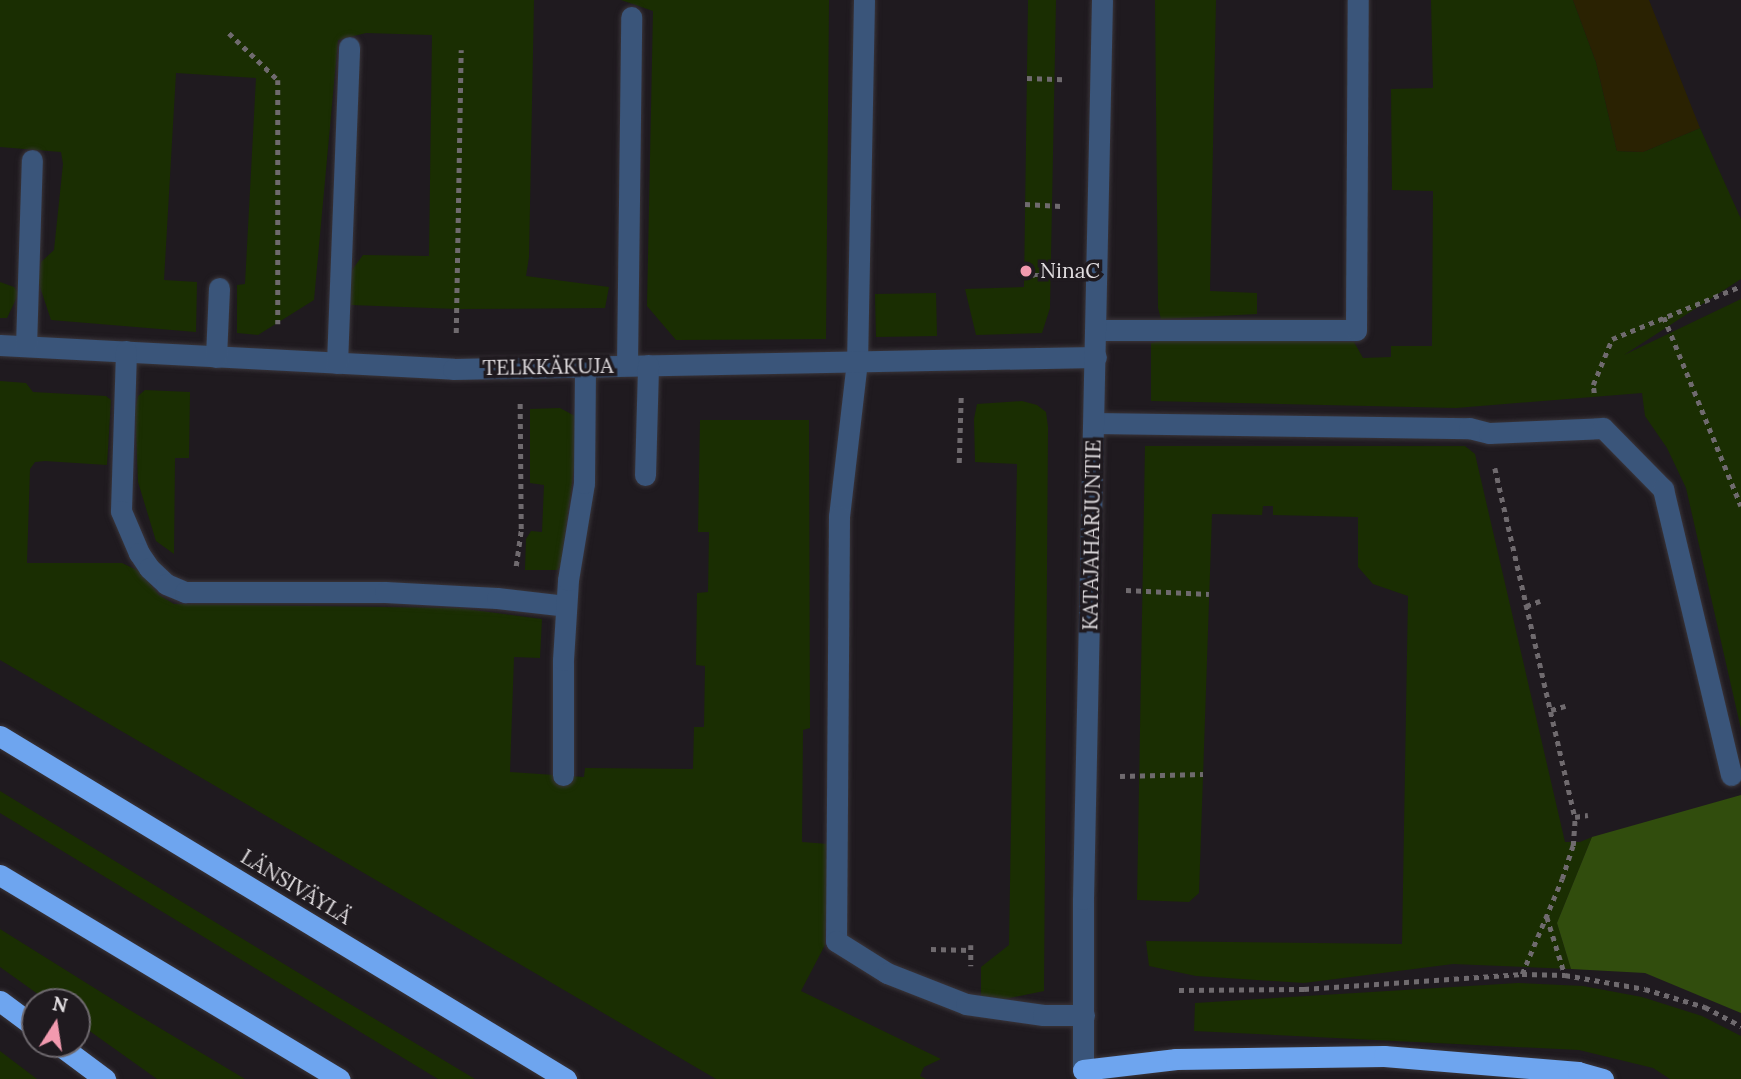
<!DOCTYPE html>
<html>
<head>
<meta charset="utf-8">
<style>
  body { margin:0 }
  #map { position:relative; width:1741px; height:1079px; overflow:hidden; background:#1f1a1f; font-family:Lora,serif }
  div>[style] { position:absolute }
  .green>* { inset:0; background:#1a2e02 }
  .forest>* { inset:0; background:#314d0d }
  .sand>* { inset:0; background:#2a2202 }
  .path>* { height:4.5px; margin-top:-2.25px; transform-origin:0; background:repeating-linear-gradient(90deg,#6f6a6e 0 5px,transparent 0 10px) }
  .roads { filter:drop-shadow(0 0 2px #3a353a) drop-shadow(0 0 2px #3a353a) }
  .minor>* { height:21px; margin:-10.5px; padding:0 10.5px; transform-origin:10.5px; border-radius:10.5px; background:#3a557a }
  .highway>* { height:21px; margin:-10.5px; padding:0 10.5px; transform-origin:10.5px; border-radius:10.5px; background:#6ea5ef }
  .dots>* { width:19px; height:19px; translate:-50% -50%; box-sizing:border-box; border:4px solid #1f1a1f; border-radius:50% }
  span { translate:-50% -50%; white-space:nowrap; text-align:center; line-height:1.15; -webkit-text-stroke:7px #1f1a1f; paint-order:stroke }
  .poi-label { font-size:21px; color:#e2dee1 }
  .left { translate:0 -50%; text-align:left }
  .street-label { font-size:21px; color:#e2dee1 }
  .north { position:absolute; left:21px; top:988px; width:70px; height:70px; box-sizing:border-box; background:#1f1a1f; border:2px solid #6d686d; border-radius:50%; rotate:12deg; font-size:19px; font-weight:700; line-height:28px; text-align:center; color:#e2dee1 }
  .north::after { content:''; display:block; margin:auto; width:24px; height:32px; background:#f29aaf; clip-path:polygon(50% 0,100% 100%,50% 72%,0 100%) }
</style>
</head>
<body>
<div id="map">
  <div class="green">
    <i style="clip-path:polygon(0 0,534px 0,529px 257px,526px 276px,609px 287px,605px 308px,457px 309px,351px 305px,349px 274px,363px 255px,429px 256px,432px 35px,366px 33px,338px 40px,314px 300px,258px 335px,237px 333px,237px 285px,245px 284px,256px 78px,176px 73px,164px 280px,197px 282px,196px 332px,51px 320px,38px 281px,41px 262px,54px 250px,63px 164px,61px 152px,0 147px)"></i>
    <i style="clip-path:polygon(621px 0,829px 0,826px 339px,676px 340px,647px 306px,653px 11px)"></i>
    <i style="clip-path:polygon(1028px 0,1056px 0,1050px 308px,1042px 333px,976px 335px,965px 289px,1024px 287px)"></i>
    <i style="clip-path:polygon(1155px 0,1216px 0,1210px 291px,1257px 293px,1257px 314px,1161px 319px,1158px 308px)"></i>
    <i style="clip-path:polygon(1431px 0,1573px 0,1596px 62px,1617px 151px,1643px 152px,1700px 128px,1741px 219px,1741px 279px,1624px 355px,1741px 299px,1741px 729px,1686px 488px,1667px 448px,1645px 416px,1642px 393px,1456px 408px,1151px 401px,1151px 343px,1169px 339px,1354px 342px,1363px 358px,1391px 357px,1391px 346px,1432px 346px,1433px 191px,1392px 190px,1391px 89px,1433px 88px)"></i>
    <i style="clip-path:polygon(0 282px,14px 287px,19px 293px,7px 318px,0 318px)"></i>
    <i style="clip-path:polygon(936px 293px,937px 336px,876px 337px,875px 294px)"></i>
    <i style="clip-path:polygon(0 381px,26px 383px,33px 392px,106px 396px,111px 400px,107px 465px,45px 461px,35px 462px,30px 469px,27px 563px,122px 563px,141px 572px,159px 595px,174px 604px,458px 608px,542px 619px,540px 658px,514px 657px,510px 772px,584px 777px,585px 768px,693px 769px,694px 727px,704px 727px,705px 666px,696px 665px,697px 593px,708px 592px,709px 532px,698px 532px,700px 420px,809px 420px,810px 728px,803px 730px,802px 842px,828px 844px,825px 945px,801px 991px,941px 1059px,924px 1067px,920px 1076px,926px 1079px,716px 1079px,0 660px)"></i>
    <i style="clip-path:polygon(145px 390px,190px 392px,189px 458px,175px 458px,174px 554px,156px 541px,138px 482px,135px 410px,138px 396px)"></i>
    <i style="clip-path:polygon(1022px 401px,1037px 405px,1046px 412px,1048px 427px,1044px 991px,981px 1004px,981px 967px,1009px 945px,1017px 464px,975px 462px,974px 419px,977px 404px)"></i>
    <i style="clip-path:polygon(560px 408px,575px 416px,580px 423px,561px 566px,557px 570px,525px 570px,526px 539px,531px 531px,542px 532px,544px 485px,530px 483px,530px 409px)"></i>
    <i style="clip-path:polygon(1145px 446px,1465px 446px,1475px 454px,1565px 842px,1580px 842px,1592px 837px,1557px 923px,1571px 969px,1453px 964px,1304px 983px,1196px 976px,1149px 966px,1146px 941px,1402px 944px,1408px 596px,1373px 584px,1358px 567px,1358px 517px,1273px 515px,1273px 506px,1263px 506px,1262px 515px,1212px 514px,1199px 893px,1189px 902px,1137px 900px)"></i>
    <i style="clip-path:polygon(0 791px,330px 992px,475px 1079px,438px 1079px,319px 1007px,0 813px)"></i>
    <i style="clip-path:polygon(0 929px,128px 1009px,245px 1079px,157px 1079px,77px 1022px,77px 1002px,49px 1002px,0 967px)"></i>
    <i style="clip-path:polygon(1518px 983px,1583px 986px,1642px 997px,1702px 1016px,1741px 1036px,1741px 1079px,1670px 1079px,1653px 1068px,1579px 1050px,1194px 1031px,1195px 1003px)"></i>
    <i style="clip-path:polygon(0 1051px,37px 1079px,0 1079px)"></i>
  </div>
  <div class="forest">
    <i style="clip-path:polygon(1741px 795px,1741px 1013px,1645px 973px,1571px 969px,1557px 923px,1592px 837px)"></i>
  </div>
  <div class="sand">
    <i style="clip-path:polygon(1573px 0,1649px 0,1700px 128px,1643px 152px,1617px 151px,1596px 62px)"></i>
  </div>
  <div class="path">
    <i style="left:229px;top:33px;width:68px;rotate:43.8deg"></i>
    <i style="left:278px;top:80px;width:244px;rotate:90deg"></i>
    <i style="left:1027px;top:78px;width:36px;rotate:2deg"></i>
    <i style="left:1025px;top:204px;width:36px;rotate:3deg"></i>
    <i style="left:1024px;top:271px;width:12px;rotate:20deg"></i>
    <i style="left:1035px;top:275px;width:24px"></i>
    <i style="left:1664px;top:317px;width:204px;rotate:67.8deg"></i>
    <i style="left:456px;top:333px;width:283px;rotate:-89deg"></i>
    <i style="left:1594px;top:393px;width:8px;rotate:-97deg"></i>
    <i style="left:1593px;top:385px;width:50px;rotate:-67.6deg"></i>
    <i style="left:1612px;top:339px;width:139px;rotate:-22.3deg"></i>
    <i style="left:959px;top:463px;width:67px;rotate:-88.3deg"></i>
    <i style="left:1495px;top:468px;width:358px;rotate:77.1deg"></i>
    <i style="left:516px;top:566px;width:37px;rotate:-82deg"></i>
    <i style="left:521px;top:529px;width:126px;rotate:-90.5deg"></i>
    <i style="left:1126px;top:590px;width:83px;rotate:2.8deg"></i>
    <i style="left:1526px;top:606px;width:15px;rotate:-20deg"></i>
    <i style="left:1551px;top:710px;width:15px;rotate:-16deg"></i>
    <i style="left:1120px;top:776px;width:83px;rotate:-1.4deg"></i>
    <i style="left:1547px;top:917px;width:61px;rotate:72.8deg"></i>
    <i style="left:971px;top:945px;width:21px;rotate:90deg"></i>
    <i style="left:931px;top:949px;width:40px;rotate:1.4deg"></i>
    <i style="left:1522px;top:974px;width:103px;rotate:-67.2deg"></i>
    <i style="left:1562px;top:879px;width:35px;rotate:-72deg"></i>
    <i style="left:1573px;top:846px;width:29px;rotate:-86deg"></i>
    <i style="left:1575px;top:817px;width:13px;rotate:-9deg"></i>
    <i style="left:1179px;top:990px;width:125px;rotate:-0.5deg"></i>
    <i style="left:1304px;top:989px;width:219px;rotate:-3.9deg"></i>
    <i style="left:1522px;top:974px;width:43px;rotate:1.3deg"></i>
    <i style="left:1565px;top:975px;width:81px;rotate:9.9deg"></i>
    <i style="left:1645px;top:989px;width:63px;rotate:16.7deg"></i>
    <i style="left:1705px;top:1007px;width:41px;rotate:27.8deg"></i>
  </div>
  <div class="roads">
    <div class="minor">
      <i style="left:864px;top:0;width:361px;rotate:91.1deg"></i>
      <i style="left:857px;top:361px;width:156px;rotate:96.6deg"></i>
      <i style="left:839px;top:516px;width:425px;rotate:90.4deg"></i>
      <i style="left:836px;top:941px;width:60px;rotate:32.1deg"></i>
      <i style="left:887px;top:973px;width:85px;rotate:21.4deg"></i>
      <i style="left:966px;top:1004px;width:78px;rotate:8.1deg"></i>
      <i style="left:1043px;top:1015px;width:41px"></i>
      <i style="left:1096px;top:330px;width:260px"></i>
      <i style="left:1356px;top:330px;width:330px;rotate:-89.7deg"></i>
      <i style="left:0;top:345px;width:454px;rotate:3deg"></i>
      <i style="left:453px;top:369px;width:643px;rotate:-1.07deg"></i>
      <i style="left:26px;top:346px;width:186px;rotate:-88.2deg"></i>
      <i style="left:126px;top:351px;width:160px;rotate:91.8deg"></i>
      <i style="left:121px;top:511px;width:46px;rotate:66.8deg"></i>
      <i style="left:139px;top:553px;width:18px;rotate:56deg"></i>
      <i style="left:149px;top:568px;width:23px;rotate:43deg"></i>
      <i style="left:166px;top:584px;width:21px;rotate:23deg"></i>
      <i style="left:185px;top:592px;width:200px"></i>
      <i style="left:385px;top:592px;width:112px;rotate:3.1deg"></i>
      <i style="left:497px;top:598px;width:69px;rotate:6.6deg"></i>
      <i style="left:216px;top:357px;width:69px;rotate:-87.5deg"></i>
      <i style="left:337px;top:363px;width:316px;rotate:-87.8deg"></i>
      <i style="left:627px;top:365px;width:348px;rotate:-89.3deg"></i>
      <i style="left:1094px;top:423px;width:375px;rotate:0.8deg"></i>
      <i style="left:1469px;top:428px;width:21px;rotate:14deg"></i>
      <i style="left:1489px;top:433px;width:114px;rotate:-2.5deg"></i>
      <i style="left:1603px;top:428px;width:86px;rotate:45.5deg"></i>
      <i style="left:1663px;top:489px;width:294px;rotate:76.6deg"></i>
      <i style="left:645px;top:475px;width:110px;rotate:-88.4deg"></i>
      <i style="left:563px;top:775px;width:115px;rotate:-90deg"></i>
      <i style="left:563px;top:660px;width:80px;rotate:-86.4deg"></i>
      <i style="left:568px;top:580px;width:98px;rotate:-80.6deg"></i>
      <i style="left:584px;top:483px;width:117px;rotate:-89.5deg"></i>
      <i style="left:1083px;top:1070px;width:171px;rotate:-90deg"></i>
      <i style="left:1083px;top:899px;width:899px;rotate:-88.79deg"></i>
    </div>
    <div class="highway">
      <i style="left:0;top:736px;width:662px;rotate:31.22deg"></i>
      <i style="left:0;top:875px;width:396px;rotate:31deg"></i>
      <i style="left:0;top:1001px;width:44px;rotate:36.6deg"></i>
      <i style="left:58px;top:1044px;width:59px;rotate:36.7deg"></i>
      <i style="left:1083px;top:1070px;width:94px;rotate:-6.7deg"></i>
      <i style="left:1176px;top:1059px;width:208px;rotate:-0.8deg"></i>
      <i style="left:1384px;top:1056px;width:195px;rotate:4.7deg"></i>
      <i style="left:1578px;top:1072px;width:26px;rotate:16deg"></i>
    </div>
  </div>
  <div class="dots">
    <i style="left:1026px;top:271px;background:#f29aaf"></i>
  </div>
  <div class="poi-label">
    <span class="left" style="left:1040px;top:271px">NinaC</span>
  </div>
  <div class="street-label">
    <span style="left:548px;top:367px;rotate:-1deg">TELKKÄKUJA</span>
    <span style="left:1092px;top:535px;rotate:-89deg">KATAJAHARJUNTIE</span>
    <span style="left:296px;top:887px;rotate:31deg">LÄNSIVÄYLÄ</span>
  </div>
  <div class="north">N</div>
</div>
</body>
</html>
